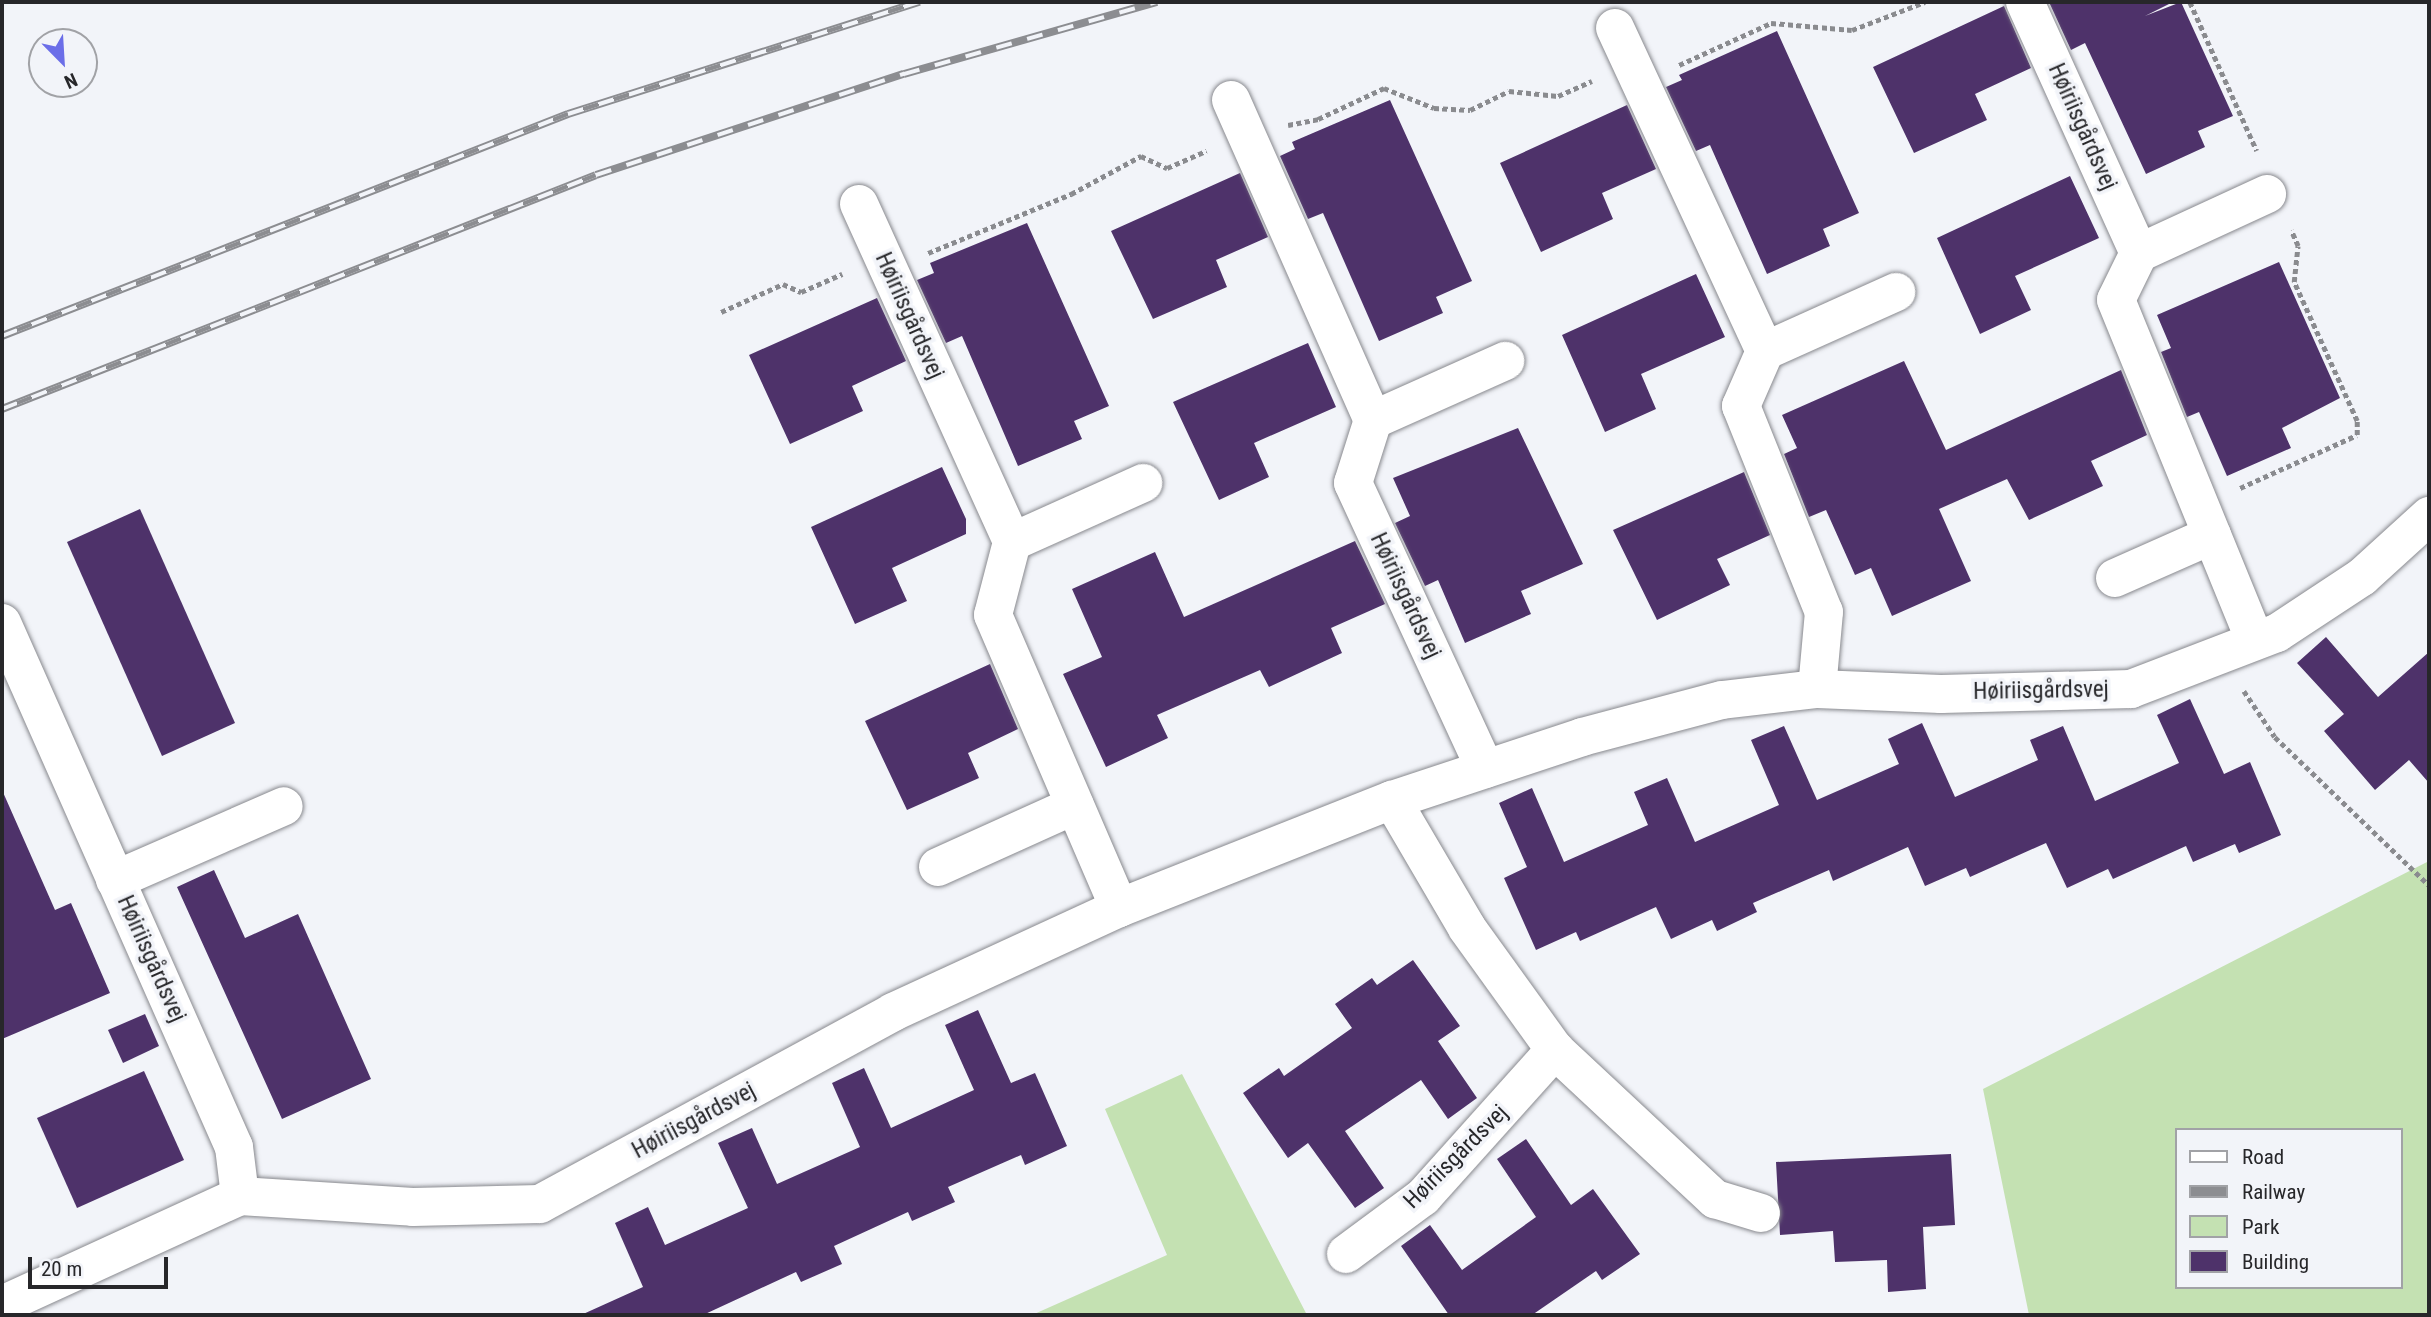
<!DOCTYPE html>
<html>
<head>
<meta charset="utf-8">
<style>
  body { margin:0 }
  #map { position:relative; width:2431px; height:1317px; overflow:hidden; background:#f2f4f9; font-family:"Roboto Condensed",sans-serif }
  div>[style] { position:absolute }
  .green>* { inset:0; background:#c4e1b2 }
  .building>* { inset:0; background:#4e326a }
  .path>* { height:4.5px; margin-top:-2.25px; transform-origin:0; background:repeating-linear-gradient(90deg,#8a8b8f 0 5px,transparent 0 8.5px) }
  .roads { filter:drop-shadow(0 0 2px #88898e) drop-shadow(0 0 2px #88898e) }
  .minor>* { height:38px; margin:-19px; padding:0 19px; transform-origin:19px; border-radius:19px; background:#fff }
  .rail>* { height:8px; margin-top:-4px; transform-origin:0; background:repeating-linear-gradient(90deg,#f2f4f9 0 16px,#8c8d91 0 32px); box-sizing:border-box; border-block:2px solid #8c8d91 }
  span { translate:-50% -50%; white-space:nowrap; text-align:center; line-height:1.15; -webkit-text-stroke:7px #f2f4f9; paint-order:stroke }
  .street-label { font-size:23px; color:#27272a }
  .frame { position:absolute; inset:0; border:4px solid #27272a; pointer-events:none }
  .legend { position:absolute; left:2175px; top:1128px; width:228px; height:161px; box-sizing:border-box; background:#f2f4f9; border:2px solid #a1a2a6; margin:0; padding:9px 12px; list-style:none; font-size:21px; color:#27272a }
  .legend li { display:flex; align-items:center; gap:14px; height:35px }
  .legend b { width:35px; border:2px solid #a1a2a6 }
  .north { position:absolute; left:28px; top:28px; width:70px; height:70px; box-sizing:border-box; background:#f2f4f9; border:2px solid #a1a2a6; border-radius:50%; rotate:156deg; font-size:19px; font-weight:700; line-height:28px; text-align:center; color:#27272a }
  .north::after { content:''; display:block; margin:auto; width:24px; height:32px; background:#6b6ee8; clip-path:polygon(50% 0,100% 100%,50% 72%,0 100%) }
  .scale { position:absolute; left:28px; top:1257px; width:140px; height:32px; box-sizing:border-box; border:4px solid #27272a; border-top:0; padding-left:9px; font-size:21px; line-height:24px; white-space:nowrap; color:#27272a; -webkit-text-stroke:5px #f2f4f9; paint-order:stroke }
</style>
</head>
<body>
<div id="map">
  <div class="green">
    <i style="clip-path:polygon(evenodd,2429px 861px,2429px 1315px,2029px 1315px,1983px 1089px,2429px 861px,2177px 1130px,2401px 1130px,2401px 1287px,2177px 1287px,2177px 1130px)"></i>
    <i style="clip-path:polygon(1182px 1074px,1307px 1315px,1032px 1315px,1167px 1255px,1105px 1109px)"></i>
  </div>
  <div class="building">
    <i style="clip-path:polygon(2049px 2px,2173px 2px,2145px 16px,2181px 2px,2233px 116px,2198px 131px,2205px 147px,2146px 174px,2085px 43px,2071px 50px)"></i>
    <i style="clip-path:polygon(2004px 6px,2031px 68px,1975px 94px,1987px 120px,1914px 153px,1873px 67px)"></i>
    <i style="clip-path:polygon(1777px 31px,1859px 213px,1823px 229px,1830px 246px,1767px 274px,1710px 145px,1696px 151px,1666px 87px,1682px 80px,1679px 75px)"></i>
    <i style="clip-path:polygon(1390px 100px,1472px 281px,1436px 297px,1443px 313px,1379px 341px,1323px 213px,1308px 219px,1280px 156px,1295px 149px,1292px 142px)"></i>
    <i style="clip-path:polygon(1627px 105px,1656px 169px,1602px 193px,1613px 219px,1541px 252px,1500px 163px)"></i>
    <i style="clip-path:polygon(1240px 173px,1268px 237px,1216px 260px,1227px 287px,1153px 319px,1111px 231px)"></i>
    <i style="clip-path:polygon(2070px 176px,2099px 238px,2015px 276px,2031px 310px,1980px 334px,1937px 238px)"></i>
    <i style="clip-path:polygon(1027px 223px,1109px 406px,1074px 421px,1082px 439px,1018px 466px,962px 336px,946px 343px,917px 280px,934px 273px,930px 263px)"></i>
    <i style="clip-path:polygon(2279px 262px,2340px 398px,2282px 428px,2291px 448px,2227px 476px,2199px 412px,2187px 417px,2161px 352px,2171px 348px,2157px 315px)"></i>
    <i style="clip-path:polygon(1696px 274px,1725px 337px,1641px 374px,1656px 409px,1605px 432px,1562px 335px)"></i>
    <i style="clip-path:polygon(877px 298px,906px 361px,852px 386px,863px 411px,790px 444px,749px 355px)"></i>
    <i style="clip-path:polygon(1308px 343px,1336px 407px,1254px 443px,1269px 477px,1219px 500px,1173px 402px)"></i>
    <i style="clip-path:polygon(1904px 361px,1946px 450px,2121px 370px,2147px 435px,2091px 461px,2103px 486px,2029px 520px,2007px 479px,1939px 509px,1971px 581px,1892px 616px,1871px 568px,1855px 575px,1826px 510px,1809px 517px,1784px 454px,1797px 448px,1782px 415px)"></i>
    <i style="clip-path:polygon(1518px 428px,1583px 564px,1521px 591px,1531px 614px,1465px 643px,1438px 580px,1425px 586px,1395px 523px,1410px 516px,1393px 478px)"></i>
    <i style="clip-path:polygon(942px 467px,966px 519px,966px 534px,892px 568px,907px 601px,855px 624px,811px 527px)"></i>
    <i style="clip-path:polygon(1744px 472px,1770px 535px,1717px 559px,1730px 585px,1657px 620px,1613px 530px)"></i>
    <i style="clip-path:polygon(140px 509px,235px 723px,162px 756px,67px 542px)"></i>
    <i style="clip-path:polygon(1355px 541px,1385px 604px,1331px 628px,1342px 653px,1269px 687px,1260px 670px,1157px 715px,1168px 738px,1106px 767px,1063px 674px,1102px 657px,1072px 589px,1155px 552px,1184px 617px)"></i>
    <i style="clip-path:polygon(2326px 637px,2378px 697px,2429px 652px,2429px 783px,2409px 760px,2375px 790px,2324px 731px,2344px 714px,2297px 663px)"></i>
    <i style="clip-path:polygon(990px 664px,1018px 729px,968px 753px,979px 778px,907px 810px,865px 721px)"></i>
    <i style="clip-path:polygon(2190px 699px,2224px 774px,2250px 762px,2281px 835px,2239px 853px,2235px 844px,2193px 862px,2186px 846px,2113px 879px,2108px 869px,2067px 888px,2046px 843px,1970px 877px,1966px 868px,1925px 886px,1908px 847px,1833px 881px,1829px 870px,1753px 903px,1757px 912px,1717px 931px,1712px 920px,1671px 939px,1656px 907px,1580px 941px,1576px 932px,1536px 950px,1504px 878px,1527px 867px,1499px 803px,1532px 788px,1564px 862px,1648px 825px,1634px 792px,1667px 778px,1695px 842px,1779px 805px,1751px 740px,1784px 726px,1817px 800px,1899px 764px,1888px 739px,1922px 723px,1955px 797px,2038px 760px,2030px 740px,2063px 726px,2095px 801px,2179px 763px,2157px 715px)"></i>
    <i style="clip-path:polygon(2px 790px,55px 910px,71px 903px,110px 993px,2px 1039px)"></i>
    <i style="clip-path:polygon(214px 870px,245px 938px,298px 914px,371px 1079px,282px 1119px,177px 887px)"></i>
    <i style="clip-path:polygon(1413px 960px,1460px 1026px,1438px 1041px,1477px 1098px,1448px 1119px,1421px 1080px,1345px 1131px,1384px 1188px,1355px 1208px,1308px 1143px,1288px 1158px,1243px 1093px,1279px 1068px,1284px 1076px,1352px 1028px,1335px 1004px,1372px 978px,1377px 985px)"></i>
    <i style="clip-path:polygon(978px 1010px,1011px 1083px,1035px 1073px,1067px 1146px,1025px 1165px,1021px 1155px,948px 1187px,955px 1202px,912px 1221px,908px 1212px,834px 1246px,842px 1264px,801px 1282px,796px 1272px,703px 1315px,581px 1315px,643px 1287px,615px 1223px,648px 1207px,665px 1245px,748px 1208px,718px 1143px,752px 1128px,777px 1184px,860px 1147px,832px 1083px,864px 1068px,891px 1128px,974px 1090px,945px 1025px)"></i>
    <i style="clip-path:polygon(145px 1014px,159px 1046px,123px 1063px,108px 1030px)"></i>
    <i style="clip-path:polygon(144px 1071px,184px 1160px,77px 1208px,37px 1118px)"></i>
    <i style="clip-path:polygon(1526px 1139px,1571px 1205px,1593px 1189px,1640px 1254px,1602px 1280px,1596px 1271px,1532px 1315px,1449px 1315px,1401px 1246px,1430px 1225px,1462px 1270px,1536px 1217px,1497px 1159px)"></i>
    <i style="clip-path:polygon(1951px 1154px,1955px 1225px,1923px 1227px,1926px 1289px,1888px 1292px,1887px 1260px,1835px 1262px,1833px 1231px,1780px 1235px,1776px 1162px)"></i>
  </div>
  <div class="path">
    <i style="left:2190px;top:2px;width:163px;rotate:65.8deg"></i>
    <i style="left:1679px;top:65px;width:101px;rotate:-24.5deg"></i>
    <i style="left:1771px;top:23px;width:81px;rotate:4.9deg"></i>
    <i style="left:1852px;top:30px;width:78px;rotate:-21deg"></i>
    <i style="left:1288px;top:125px;width:31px;rotate:-11deg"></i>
    <i style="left:1318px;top:119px;width:73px;rotate:-25.2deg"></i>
    <i style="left:1384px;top:88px;width:54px;rotate:21.8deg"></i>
    <i style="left:1434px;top:108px;width:36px;rotate:3deg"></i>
    <i style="left:1470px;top:110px;width:43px;rotate:-26deg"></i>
    <i style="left:1509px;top:91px;width:49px;rotate:5.8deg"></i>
    <i style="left:1558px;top:96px;width:37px;rotate:-24deg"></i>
    <i style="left:928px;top:253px;width:155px;rotate:-22.4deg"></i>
    <i style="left:1071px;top:194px;width:80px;rotate:-28.5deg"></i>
    <i style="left:1141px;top:156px;width:29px;rotate:25deg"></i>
    <i style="left:1167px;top:168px;width:43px;rotate:-23.6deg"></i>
    <i style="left:721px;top:312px;width:68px;rotate:-24.3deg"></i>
    <i style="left:783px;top:284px;width:20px;rotate:24deg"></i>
    <i style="left:801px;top:292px;width:45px;rotate:-23.7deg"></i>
    <i style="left:2240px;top:488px;width:128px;rotate:-24.4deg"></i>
    <i style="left:2357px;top:435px;width:14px;rotate:-90deg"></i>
    <i style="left:2357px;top:421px;width:153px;rotate:-114.4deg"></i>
    <i style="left:2294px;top:282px;width:36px;rotate:-84deg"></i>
    <i style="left:2298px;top:246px;width:17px;rotate:-114deg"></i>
    <i style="left:2244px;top:691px;width:55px;rotate:56deg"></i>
    <i style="left:2275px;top:737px;width:214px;rotate:43.9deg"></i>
  </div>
  <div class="roads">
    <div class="minor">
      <i style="left:2025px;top:2px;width:276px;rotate:65.6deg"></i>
      <i style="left:2139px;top:253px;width:52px;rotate:116.1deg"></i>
      <i style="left:2116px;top:300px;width:368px;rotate:67.8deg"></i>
      <i style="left:1615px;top:28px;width:356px;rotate:65.1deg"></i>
      <i style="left:1765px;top:351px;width:60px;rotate:113.6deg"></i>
      <i style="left:1741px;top:406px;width:222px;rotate:68.1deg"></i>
      <i style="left:1824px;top:612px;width:77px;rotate:95.2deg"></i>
      <i style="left:1231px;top:100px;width:350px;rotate:66.1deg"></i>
      <i style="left:1373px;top:420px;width:66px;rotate:107.6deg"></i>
      <i style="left:1353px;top:483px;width:315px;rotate:65.2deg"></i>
      <i style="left:859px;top:204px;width:371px;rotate:65.6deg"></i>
      <i style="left:1012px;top:542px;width:75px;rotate:104.6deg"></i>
      <i style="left:993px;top:615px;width:319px;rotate:66.7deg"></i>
      <i style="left:2139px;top:253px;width:141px;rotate:-24.7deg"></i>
      <i style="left:1765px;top:351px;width:144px;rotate:-24.2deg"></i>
      <i style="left:1373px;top:420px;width:145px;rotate:-24.1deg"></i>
      <i style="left:1012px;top:542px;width:144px;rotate:-24.2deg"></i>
      <i style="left:2115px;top:578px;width:106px;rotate:-23.9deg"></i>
      <i style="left:2px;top:623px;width:573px;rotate:66.12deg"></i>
      <i style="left:234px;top:1147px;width:49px;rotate:83deg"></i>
      <i style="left:1392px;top:800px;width:148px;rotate:59.6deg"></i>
      <i style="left:1467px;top:928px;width:150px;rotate:54.2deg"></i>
      <i style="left:1555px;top:1050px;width:219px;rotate:43deg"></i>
      <i style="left:1715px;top:1199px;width:48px;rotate:16.9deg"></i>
      <i style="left:938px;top:867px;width:150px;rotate:-24.3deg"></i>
      <i style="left:115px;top:880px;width:184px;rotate:-23.6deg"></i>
      <i style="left:1346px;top:1254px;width:96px;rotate:-36.5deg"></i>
      <i style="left:1423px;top:1197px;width:198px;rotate:-48.1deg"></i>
      <i style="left:2px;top:1305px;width:262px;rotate:-24.6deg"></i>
      <i style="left:240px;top:1196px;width:173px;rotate:3.6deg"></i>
      <i style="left:413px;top:1207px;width:127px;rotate:-1.4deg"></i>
      <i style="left:540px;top:1204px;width:402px;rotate:-28.5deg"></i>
      <i style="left:893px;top:1012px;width:249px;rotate:-24.7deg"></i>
      <i style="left:1119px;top:908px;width:294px;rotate:-21.6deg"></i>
      <i style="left:1392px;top:800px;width:200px;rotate:-18.3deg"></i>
      <i style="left:1582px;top:737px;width:145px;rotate:-14.8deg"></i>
      <i style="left:1722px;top:700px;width:96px;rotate:-6.6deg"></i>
      <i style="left:1817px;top:689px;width:124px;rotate:2.3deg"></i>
      <i style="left:1941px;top:694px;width:190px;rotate:-1.5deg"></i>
      <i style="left:2131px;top:689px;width:156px;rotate:-21deg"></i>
      <i style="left:2277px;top:633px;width:102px;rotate:-33.4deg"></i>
      <i style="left:2362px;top:577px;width:91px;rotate:-42.3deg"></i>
    </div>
  </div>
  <div class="rail">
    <i style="left:2px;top:336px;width:608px;rotate:-21.42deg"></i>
    <i style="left:568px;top:114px;width:369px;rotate:-17.7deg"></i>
    <i style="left:2px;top:409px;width:638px;rotate:-21.5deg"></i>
    <i style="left:596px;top:175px;width:324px;rotate:-18.2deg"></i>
    <i style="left:904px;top:74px;width:263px;rotate:-15.9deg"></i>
  </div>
  <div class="street-label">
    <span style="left:2082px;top:127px;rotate:66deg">Høiriisgårdsvej</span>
    <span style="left:909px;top:316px;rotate:66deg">Høiriisgårdsvej</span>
    <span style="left:1405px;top:596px;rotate:65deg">Høiriisgårdsvej</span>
    <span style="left:2041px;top:691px;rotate:-1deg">Høiriisgårdsvej</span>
    <span style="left:151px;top:959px;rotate:66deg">Høiriisgårdsvej</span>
    <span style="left:694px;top:1121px;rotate:-28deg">Høiriisgårdsvej</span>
    <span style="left:1456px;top:1157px;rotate:-45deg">Høiriisgårdsvej</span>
  </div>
  <div class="frame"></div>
  <ul class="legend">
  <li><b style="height:9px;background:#fff"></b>Road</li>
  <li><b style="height:9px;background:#8c8d91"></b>Railway</li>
  <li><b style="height:19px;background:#c4e1b2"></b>Park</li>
  <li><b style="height:19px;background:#4e326a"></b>Building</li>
  </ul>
  <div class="north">N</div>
  <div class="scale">20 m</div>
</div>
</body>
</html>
